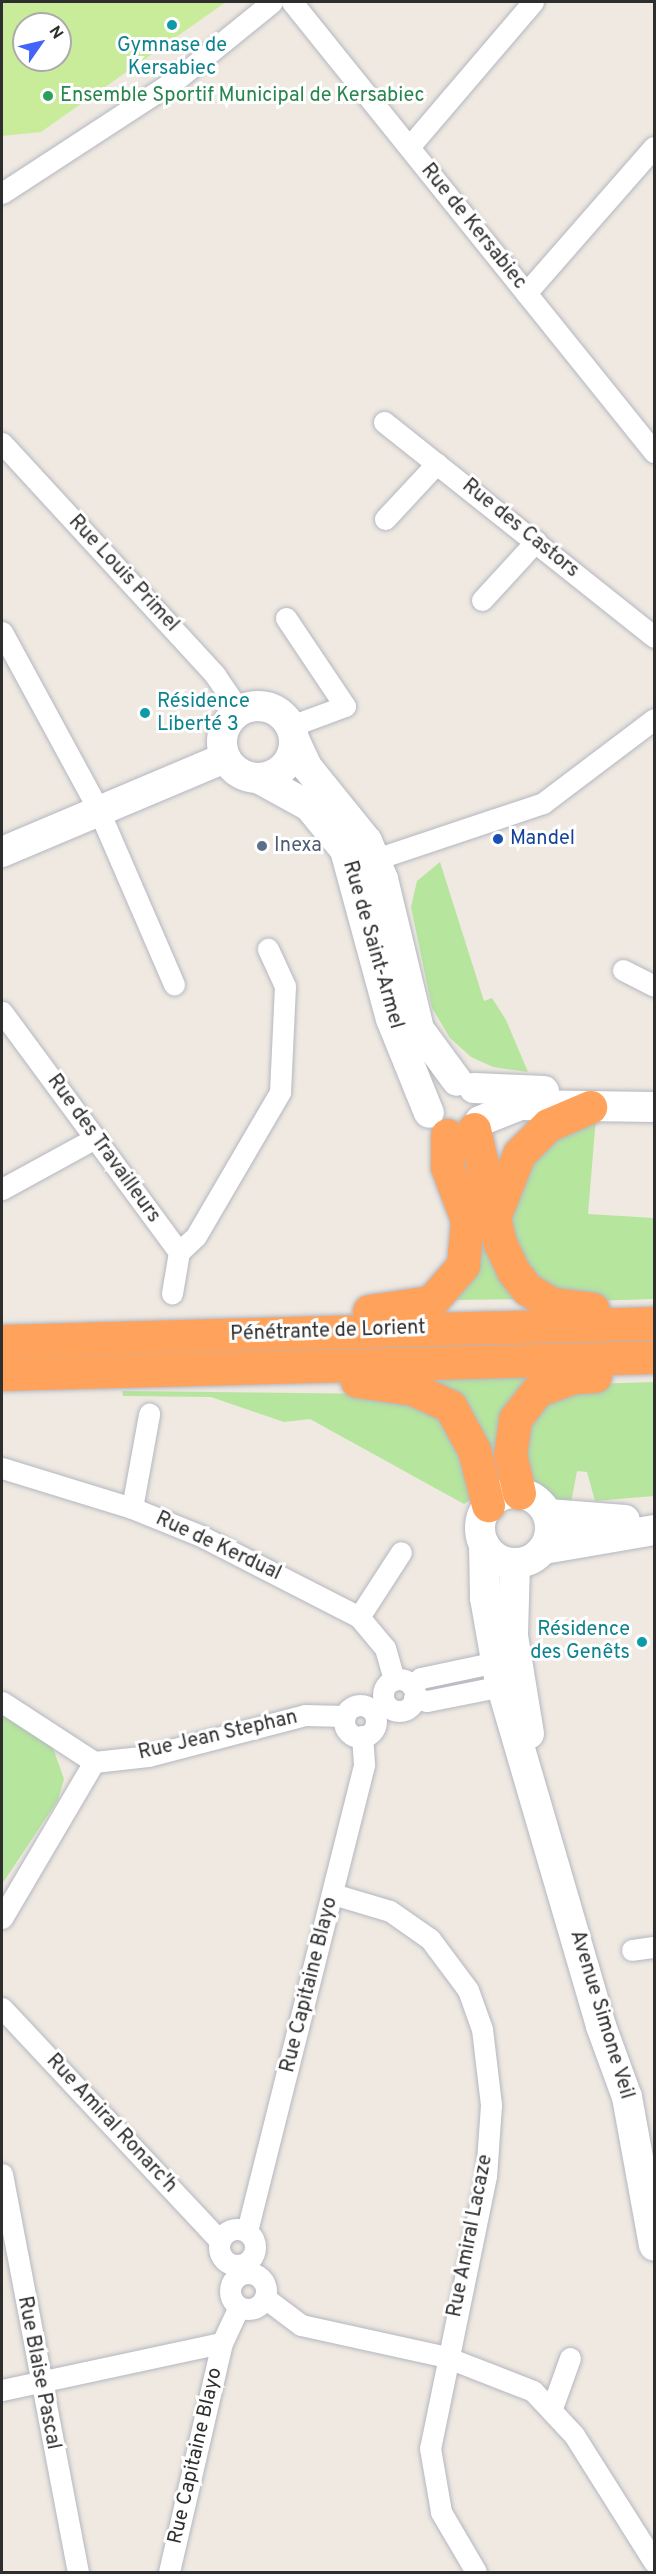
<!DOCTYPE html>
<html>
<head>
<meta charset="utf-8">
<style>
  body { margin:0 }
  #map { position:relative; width:656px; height:2574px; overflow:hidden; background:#efe9e1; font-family:Overpass,sans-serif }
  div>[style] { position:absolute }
  .green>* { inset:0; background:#b6e59e }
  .pitch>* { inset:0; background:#c9ec9a }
  .roads { filter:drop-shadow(0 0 2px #b4b7c1) drop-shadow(0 0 2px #b4b7c1) }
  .street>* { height:21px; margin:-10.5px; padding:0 10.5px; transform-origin:10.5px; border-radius:10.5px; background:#fff }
  .street>.ring { margin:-10.5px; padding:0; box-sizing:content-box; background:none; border:21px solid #fff; border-radius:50% }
  .secondary>* { height:30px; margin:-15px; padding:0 15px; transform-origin:15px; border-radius:15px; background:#fff }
  .secondary>.ring { margin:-15px; padding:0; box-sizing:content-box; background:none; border:30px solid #fff; border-radius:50% }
  .highway>* { height:33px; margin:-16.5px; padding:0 16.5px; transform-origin:16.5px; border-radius:16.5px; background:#ffa35c }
  .dots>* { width:16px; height:16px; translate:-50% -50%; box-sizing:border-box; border:3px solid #fff; border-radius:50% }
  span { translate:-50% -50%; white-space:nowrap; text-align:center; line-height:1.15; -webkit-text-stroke:6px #fff; paint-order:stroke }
  .culture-label { font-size:20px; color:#0d838f }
  .left { translate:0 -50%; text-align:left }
  .right { translate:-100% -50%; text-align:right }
  .leisure-label { font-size:20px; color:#27864d }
  .street-label { font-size:20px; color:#2e2e2e }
  .transit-label { font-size:20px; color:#164399 }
  .service-label { font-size:20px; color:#4e5e75 }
  .frame { position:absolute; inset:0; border:3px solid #2e2e2e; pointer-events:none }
  .north { position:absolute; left:12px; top:12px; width:60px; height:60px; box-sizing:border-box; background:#fff; border:2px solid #ababab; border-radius:50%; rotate:56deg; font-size:16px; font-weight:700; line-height:24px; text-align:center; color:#2e2e2e }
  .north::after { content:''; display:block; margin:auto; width:21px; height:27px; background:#4264fb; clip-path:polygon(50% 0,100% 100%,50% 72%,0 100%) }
</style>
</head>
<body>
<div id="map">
  <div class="green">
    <i style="clip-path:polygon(440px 862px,484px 1001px,492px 998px,506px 1020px,528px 1072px,493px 1067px,471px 1057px,450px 1038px,432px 1008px,411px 907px,417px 881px)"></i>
    <i style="clip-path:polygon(596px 1117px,588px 1214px,654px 1218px,654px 1299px,591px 1301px,548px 1292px,516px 1258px,506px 1216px,530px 1154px)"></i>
    <i style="clip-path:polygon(471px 1146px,521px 1299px,449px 1300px,454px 1161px)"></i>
    <i style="clip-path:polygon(545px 1371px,505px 1484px,493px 1491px,412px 1374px)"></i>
    <i style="clip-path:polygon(654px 1382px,654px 1496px,595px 1501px,587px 1472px,577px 1471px,569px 1514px,542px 1495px,523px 1471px,523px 1419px,543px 1398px,590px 1384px)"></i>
    <i style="clip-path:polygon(122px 1391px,383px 1394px,445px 1418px,475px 1497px,464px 1504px,310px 1419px,284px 1422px,211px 1397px,123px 1396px)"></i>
    <i style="clip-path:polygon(2px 1714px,53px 1748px,64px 1779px,58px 1800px,2px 1884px)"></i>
  </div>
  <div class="pitch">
    <i style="clip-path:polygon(evenodd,2px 2px,226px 2px,41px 132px,2px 136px,2px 2px,24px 24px,60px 24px,60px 60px,24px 60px,24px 24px)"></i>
  </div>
  <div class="roads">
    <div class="street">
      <i style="left:292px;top:2px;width:578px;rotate:51.19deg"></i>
      <i style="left:409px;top:147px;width:191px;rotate:-49.5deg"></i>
      <i style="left:2px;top:193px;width:209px;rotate:-33.1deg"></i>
      <i style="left:177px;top:79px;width:122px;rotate:-39deg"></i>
      <i style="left:526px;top:293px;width:194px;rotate:-48.8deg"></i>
      <i style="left:384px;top:422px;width:345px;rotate:38.5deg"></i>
      <i style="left:2px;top:443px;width:315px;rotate:47.4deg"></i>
      <i style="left:215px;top:675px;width:42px;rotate:55.6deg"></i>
      <i style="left:385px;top:519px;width:76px;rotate:-47.1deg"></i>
      <i style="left:482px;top:600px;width:80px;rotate:-47.5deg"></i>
      <i style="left:286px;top:618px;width:106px;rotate:56.2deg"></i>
      <i style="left:345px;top:706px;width:58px;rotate:159.7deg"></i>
      <i style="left:2px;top:632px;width:204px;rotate:61.5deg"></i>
      <i style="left:99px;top:811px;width:189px;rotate:66.6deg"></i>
      <i style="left:376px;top:859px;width:176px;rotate:-18.5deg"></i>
      <i style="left:543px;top:803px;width:139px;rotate:-37.1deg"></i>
      <i style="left:623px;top:970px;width:35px;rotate:27deg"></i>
      <i style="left:2px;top:1012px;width:298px;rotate:53.6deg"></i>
      <i style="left:179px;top:1252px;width:42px;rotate:99.7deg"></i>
      <i style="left:2px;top:1189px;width:106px;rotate:-28.7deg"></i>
      <i style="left:179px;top:1252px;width:23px;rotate:-43deg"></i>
      <i style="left:196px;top:1236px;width:167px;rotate:-59.7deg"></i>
      <i style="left:280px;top:1092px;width:106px;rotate:-87.3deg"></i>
      <i style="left:285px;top:986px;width:41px;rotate:-114.7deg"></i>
      <i style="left:2px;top:1468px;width:136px;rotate:17.1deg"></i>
      <i style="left:132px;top:1508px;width:74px;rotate:22.1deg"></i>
      <i style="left:201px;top:1536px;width:178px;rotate:27.1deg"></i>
      <i style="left:359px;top:1617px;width:40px;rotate:50deg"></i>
      <i style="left:385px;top:1648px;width:33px;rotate:74deg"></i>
      <i style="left:132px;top:1508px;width:96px;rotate:-79.7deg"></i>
      <i style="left:359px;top:1617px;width:77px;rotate:-57.1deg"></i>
      <i class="ring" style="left:383px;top:1679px;width:11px;height:11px"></i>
      <i style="left:411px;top:1685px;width:12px;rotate:-35deg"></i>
      <i style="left:421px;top:1678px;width:77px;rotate:-12deg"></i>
      <i style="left:414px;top:1698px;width:13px;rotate:13deg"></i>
      <i style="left:427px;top:1701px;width:76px;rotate:-11.3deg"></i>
      <i style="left:2px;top:1702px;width:110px;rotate:33.1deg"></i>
      <i class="ring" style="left:344px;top:1705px;width:11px;height:11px"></i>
      <i style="left:94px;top:1762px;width:54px;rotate:-6.3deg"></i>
      <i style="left:148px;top:1756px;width:162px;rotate:-14.6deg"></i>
      <i style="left:305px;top:1715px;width:40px;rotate:1.4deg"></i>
      <i style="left:333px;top:1894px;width:59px;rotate:16.6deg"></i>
      <i style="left:390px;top:1911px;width:49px;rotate:35deg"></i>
      <i style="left:430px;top:1939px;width:64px;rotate:53.3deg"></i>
      <i style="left:468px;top:1990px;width:41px;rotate:70.3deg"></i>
      <i style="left:482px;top:2029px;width:77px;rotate:83.2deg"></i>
      <i style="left:491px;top:2105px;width:71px;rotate:94deg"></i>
      <i style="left:486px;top:2176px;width:278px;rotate:101.6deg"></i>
      <i style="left:430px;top:2448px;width:65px;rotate:80.2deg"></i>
      <i style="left:441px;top:2512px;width:69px;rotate:59.7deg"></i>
      <i style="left:2px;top:1918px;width:181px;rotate:-59.5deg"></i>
      <i style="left:632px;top:1950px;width:22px;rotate:-8deg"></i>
      <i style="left:2px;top:2008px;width:319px;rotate:46.9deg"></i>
      <i style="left:2px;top:2174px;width:405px;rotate:79.2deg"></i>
      <i class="ring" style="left:219px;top:2229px;width:15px;height:15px"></i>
      <i style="left:247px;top:2231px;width:481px;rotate:-75.9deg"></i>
      <i style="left:364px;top:1764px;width:28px;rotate:-94deg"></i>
      <i class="ring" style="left:230px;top:2273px;width:15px;height:15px"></i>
      <i style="left:265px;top:2298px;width:45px;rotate:36.9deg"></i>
      <i style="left:301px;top:2325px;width:148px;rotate:12.4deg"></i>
      <i style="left:446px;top:2357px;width:93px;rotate:21.3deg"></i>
      <i style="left:533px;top:2391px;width:60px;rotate:47deg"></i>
      <i style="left:574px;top:2435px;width:150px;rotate:57.8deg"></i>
      <i style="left:2px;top:2390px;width:225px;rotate:-12.1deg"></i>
      <i style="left:552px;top:2408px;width:53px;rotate:-70.2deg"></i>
      <i style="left:169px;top:2572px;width:235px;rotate:-77deg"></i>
      <i style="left:222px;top:2343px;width:40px;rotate:-65deg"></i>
    </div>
    <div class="secondary">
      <i class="ring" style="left:222px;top:706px;width:42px;height:42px"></i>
      <i style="left:295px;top:741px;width:29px;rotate:65deg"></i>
      <i style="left:307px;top:767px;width:95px;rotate:51deg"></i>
      <i style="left:367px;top:841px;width:41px;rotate:67.2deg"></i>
      <i style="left:383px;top:879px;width:154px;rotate:76.5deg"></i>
      <i style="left:419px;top:1029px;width:64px;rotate:53.8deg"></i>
      <i style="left:260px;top:779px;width:56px;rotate:28.9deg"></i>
      <i style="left:309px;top:806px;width:57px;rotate:50.7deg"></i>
      <i style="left:345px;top:850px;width:175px;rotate:74.8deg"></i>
      <i style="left:391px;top:1019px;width:101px;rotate:68deg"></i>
      <i style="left:2px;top:852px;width:242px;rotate:-22.9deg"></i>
      <i style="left:474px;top:1088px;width:70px;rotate:2.5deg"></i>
      <i style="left:480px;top:1121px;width:43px;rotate:-21.8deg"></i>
      <i style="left:520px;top:1105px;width:134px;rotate:0.9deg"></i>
      <i class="ring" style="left:480px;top:1493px;width:40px;height:40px"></i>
      <i style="left:548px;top:1514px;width:77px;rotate:4.5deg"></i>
      <i style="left:484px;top:1544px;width:54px;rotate:88.9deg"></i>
      <i style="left:485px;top:1598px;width:80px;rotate:80deg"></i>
      <i style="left:499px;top:1677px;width:364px;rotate:73.7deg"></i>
      <i style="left:601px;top:2026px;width:76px;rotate:69.9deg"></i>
      <i style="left:627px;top:2097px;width:151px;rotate:79.7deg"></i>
      <i style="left:544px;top:1549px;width:112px;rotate:-9.8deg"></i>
      <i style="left:515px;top:1563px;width:73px;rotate:91.6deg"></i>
      <i style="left:513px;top:1636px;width:99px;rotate:80.7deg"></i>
    </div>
    <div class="highway">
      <i style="left:474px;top:1129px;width:117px;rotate:77.2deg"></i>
      <i style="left:500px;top:1243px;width:31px;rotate:65deg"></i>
      <i style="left:513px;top:1271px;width:23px;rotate:52deg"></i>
      <i style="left:527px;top:1289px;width:29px;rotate:31deg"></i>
      <i style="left:552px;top:1304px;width:41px;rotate:7deg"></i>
      <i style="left:496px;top:1212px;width:62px;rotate:-68.4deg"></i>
      <i style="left:519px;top:1154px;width:41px;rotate:-45deg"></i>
      <i style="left:548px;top:1125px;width:46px;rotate:-23.2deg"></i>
      <i style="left:369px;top:1311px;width:63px;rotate:-8.3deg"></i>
      <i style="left:431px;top:1302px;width:49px;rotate:-49.1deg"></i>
      <i style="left:463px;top:1265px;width:45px;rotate:-84.9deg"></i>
      <i style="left:467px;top:1220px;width:57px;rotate:-110.7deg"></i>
      <i style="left:447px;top:1167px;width:32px;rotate:-90deg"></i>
      <i style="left:2px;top:1341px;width:652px;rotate:-1.58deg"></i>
      <i style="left:2px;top:1374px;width:652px;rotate:-1.49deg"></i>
      <i style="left:357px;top:1381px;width:57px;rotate:8.1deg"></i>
      <i style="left:413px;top:1389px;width:41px;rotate:24.7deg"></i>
      <i style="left:450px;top:1406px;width:50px;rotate:61.4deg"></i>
      <i style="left:474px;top:1450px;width:57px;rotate:75.7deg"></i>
      <i style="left:519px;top:1493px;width:39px;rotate:-103deg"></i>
      <i style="left:510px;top:1455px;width:36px;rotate:-82deg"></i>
      <i style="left:515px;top:1419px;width:37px;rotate:-52deg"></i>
      <i style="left:538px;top:1390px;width:38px;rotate:-20deg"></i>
      <i style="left:574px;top:1377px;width:21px;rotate:-3deg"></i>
    </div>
  </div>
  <div class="dots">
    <i style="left:172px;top:25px;background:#0f9aa8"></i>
    <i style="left:48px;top:96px;background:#2e9e5b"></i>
    <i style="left:145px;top:713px;background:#0f9aa8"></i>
    <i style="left:498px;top:839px;background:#1a4fb4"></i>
    <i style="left:262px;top:846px;background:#5c6f8a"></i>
    <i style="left:642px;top:1642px;background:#0f9aa8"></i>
  </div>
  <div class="culture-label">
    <span style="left:172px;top:58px">Gymnase de<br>Kersabiec</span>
    <span class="left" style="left:157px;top:714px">Résidence<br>Liberté 3</span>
    <span class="right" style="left:630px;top:1642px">Résidence<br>des Genêts</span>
  </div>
  <div class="leisure-label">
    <span class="left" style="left:60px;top:96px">Ensemble Sportif Municipal de Kersabiec</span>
  </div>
  <div class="street-label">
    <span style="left:473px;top:227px;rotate:51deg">Rue de Kersabiec</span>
    <span style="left:520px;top:529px;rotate:39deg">Rue des Castors</span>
    <span style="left:123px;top:574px;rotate:47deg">Rue Louis Primel</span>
    <span style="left:372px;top:945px;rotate:74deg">Rue de Saint-Armel</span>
    <span style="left:103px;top:1149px;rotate:54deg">Rue des Travailleurs</span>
    <span style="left:328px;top:1332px;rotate:-2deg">Pénétrante de Lorient</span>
    <span style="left:218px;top:1547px;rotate:25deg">Rue de Kerdual</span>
    <span style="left:218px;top:1736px;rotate:-13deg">Rue Jean Stephan</span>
    <span style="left:310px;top:1985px;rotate:-76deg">Rue Capitaine Blayo</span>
    <span style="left:601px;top:2015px;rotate:73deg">Avenue Simone Veil</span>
    <span style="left:111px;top:2124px;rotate:47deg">Rue Amiral Ronarc'h</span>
    <span style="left:471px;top:2236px;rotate:-79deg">Rue Amiral Lacaze</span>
    <span style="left:38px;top:2373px;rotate:79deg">Rue Blaise Pascal</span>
    <span style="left:196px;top:2456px;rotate:-77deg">Rue Capitaine Blayo</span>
  </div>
  <div class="transit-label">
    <span class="left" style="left:510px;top:839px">Mandel</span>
  </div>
  <div class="service-label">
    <span class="left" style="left:274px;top:846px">Inexa</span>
  </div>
  <div class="frame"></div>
  <div class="north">N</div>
</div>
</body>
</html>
